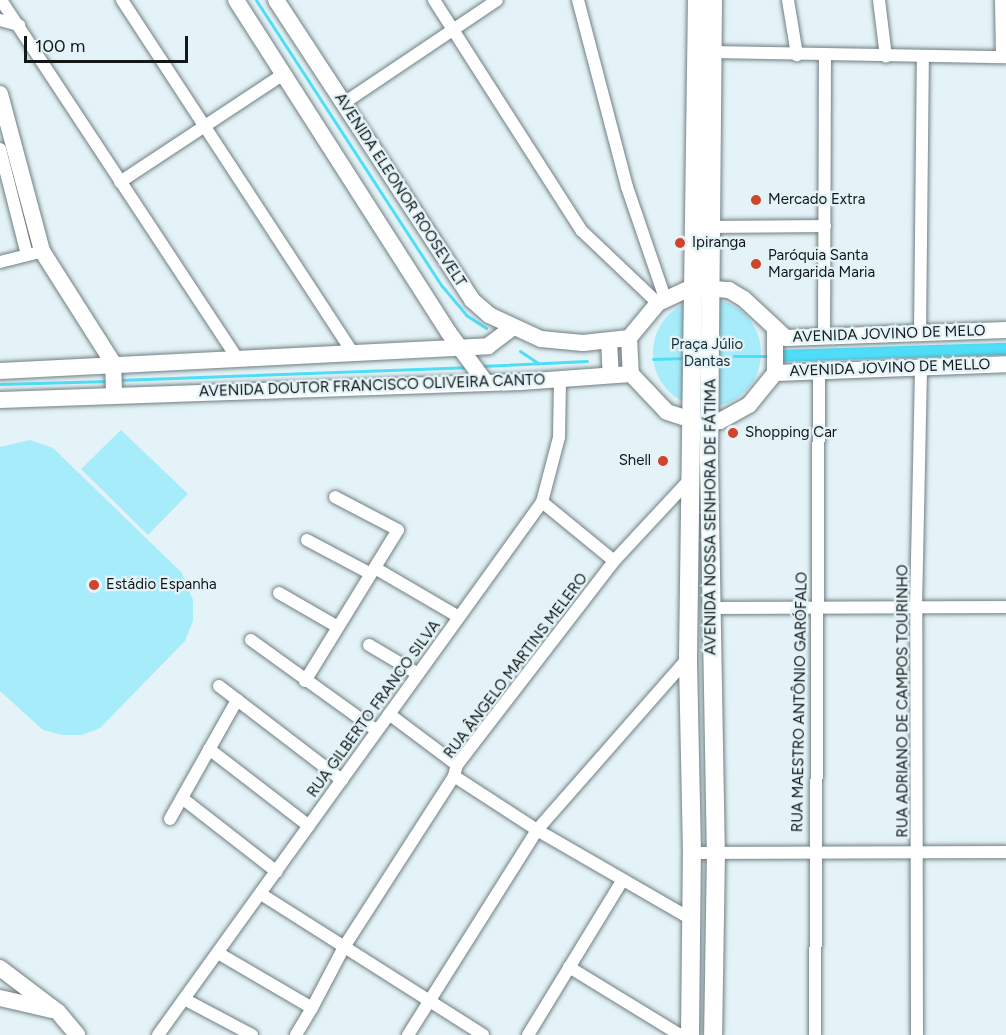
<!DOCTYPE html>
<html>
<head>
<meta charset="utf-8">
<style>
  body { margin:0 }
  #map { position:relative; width:1006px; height:1035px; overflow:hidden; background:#e3f3f7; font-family:Figtree,sans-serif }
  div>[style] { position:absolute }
  .green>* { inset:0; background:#a7ecfb }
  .round { border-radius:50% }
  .stream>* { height:3px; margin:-1.5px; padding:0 1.5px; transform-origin:1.5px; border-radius:1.5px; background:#4fdef8 }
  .canal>* { height:12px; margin:-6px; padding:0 6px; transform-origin:6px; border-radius:6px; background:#4fdef8 }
  .roads { filter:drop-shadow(0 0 2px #717f82) drop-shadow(0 0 2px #717f82) }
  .street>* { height:12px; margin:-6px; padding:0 6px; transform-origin:6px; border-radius:6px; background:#fff }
  .secondary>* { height:16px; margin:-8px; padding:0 8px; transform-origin:8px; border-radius:8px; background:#fff }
  .primary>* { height:18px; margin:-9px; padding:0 9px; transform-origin:9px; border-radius:9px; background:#fff }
  .dots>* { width:16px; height:16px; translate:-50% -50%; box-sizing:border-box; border:3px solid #e3f3f7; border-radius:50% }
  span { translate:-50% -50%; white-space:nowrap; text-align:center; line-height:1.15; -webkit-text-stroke:4.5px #e3f3f7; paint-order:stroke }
  .street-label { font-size:15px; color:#121718 }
  .poi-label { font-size:15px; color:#121718 }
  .left { translate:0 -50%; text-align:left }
  .right { translate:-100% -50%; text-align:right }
  .park-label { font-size:15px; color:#183035 }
  .scale { position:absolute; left:24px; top:36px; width:164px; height:27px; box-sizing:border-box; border:3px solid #121718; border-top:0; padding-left:8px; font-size:18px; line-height:21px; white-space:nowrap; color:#121718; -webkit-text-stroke:4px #e3f3f7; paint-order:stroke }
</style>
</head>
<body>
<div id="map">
  <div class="green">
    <i class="round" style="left:653px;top:299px;width:108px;height:108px"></i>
    <i style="clip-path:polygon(121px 430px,188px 494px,148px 535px,81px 469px)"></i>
    <i style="clip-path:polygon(30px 440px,53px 448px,182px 573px,193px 600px,193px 621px,185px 641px,100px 728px,82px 735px,62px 735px,43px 730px,0 691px,0 447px)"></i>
  </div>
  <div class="stream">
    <i style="left:256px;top:0;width:341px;rotate:57deg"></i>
    <i style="left:442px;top:286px;width:38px;rotate:50deg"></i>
    <i style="left:466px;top:315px;width:24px;rotate:33deg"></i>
    <i style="left:520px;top:351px;width:22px;rotate:34deg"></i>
    <i style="left:734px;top:356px;width:34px"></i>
    <i style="left:653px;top:359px;width:32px;rotate:-2deg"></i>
    <i style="left:481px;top:366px;width:106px;rotate:-2.7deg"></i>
    <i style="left:119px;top:380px;width:347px;rotate:-2.1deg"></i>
    <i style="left:0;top:384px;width:109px;rotate:-1.6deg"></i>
  </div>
  <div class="canal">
    <i style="left:777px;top:356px;width:229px;rotate:-1.8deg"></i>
  </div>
  <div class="roads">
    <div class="street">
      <i style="left:1px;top:0;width:427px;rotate:56.6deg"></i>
      <i style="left:122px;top:0;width:420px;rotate:56.8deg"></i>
      <i style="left:434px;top:0;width:274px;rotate:57.4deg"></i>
      <i style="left:582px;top:231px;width:105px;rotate:43.5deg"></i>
      <i style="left:578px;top:0;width:193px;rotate:75.3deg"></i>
      <i style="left:627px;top:187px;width:117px;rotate:71.1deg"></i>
      <i style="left:788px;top:0;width:56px;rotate:80.7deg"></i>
      <i style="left:879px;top:0;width:57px;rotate:83deg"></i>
      <i style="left:1001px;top:0;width:57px;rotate:89deg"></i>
      <i style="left:0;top:20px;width:20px;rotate:15deg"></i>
      <i style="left:712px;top:52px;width:294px;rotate:1deg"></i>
      <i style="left:344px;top:103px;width:184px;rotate:-33.9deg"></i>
      <i style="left:0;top:149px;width:109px;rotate:75.7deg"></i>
      <i style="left:120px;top:182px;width:196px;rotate:-33.4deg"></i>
      <i style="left:710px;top:227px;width:115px;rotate:-0.5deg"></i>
      <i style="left:0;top:262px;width:36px;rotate:-14deg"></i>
      <i style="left:920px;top:334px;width:277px;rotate:-89.4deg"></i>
      <i style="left:824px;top:337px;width:282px;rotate:-89.8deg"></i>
      <i style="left:542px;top:502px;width:93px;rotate:39.3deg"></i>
      <i style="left:307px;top:540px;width:72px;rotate:28deg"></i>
      <i style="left:375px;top:568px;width:97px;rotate:30.3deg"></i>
      <i style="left:279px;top:593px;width:68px;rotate:30deg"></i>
      <i style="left:713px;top:608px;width:293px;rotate:-0.2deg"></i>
      <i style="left:251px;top:640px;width:155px;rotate:35.8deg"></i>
      <i style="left:369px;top:645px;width:57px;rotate:30.6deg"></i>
      <i style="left:305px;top:681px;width:177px;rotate:-58.4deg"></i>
      <i style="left:398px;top:530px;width:71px;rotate:-152.4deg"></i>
      <i style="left:219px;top:686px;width:155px;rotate:37.4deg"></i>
      <i style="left:389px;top:714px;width:85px;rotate:36.9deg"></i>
      <i style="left:209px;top:749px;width:126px;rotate:37.6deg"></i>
      <i style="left:454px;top:776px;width:99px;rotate:33deg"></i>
      <i style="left:537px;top:830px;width:178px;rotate:30deg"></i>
      <i style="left:182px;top:798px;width:120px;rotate:37.9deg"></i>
      <i style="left:170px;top:819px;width:137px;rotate:-60.6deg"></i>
      <i style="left:692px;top:853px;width:314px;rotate:-0.2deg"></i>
      <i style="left:261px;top:894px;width:263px;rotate:32.4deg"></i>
      <i style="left:218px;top:953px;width:109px;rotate:30.3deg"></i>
      <i style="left:312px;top:1008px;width:31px;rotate:121deg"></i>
      <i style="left:569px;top:967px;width:130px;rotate:31.5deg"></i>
      <i style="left:184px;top:999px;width:77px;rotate:27.9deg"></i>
      <i style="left:312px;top:1008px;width:69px;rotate:-62.3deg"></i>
      <i style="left:344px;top:947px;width:203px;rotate:-57.2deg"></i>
      <i style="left:454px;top:776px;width:11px;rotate:-75deg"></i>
      <i style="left:457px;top:765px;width:257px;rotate:-52.4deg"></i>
      <i style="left:614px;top:561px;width:113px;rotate:-47.1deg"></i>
      <i style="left:158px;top:1035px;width:657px;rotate:-54.23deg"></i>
      <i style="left:542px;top:502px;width:67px;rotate:-75.3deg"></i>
      <i style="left:559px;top:437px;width:57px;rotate:-89deg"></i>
      <i style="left:408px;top:1035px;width:242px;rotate:-57.8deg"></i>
      <i style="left:537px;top:830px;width:229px;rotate:-48.7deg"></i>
      <i style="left:528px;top:1035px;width:180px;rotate:-58.6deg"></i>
      <i style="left:815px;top:1035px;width:666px;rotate:-89.66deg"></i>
      <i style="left:917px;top:1035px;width:427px;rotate:-90.1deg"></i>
      <i style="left:916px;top:608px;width:242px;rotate:-88.8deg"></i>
    </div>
    <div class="secondary">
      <i style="left:236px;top:0;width:395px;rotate:57.4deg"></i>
      <i style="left:449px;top:333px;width:62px;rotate:53.5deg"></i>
      <i style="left:276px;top:0;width:358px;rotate:56.8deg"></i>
      <i style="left:472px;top:300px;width:23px;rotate:41deg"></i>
      <i style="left:489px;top:315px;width:57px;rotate:24.8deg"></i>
      <i style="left:541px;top:339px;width:42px;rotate:5.4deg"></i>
      <i style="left:583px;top:343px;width:46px;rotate:-6.2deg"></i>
      <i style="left:0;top:94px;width:163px;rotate:75deg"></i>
      <i style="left:42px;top:251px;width:133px;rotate:57.6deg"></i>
      <i style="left:775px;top:331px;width:42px;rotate:90deg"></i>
      <i style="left:629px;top:338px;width:45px;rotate:-50.4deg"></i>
      <i style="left:658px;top:303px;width:38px;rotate:-25deg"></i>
      <i style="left:693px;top:287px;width:36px;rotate:5deg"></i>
      <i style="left:729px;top:290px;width:17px;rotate:31deg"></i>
      <i style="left:744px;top:299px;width:57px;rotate:42.9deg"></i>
      <i style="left:786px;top:338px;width:220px;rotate:-2.1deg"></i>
      <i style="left:629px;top:338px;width:36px;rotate:87deg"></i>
      <i style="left:609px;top:341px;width:34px;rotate:87deg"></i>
      <i style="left:113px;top:363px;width:31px;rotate:88deg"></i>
      <i style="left:0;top:371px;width:489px;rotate:-2.9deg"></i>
      <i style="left:488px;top:346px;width:31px;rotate:-37deg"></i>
      <i style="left:775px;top:373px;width:231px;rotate:-2.2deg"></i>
      <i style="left:631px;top:374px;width:52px;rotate:46.5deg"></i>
      <i style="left:667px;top:412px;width:36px;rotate:18deg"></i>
      <i style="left:701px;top:423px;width:19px;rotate:-6deg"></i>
      <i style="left:720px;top:421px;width:33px;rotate:-29deg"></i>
      <i style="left:749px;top:405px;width:41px;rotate:-50.9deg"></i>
      <i style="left:0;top:400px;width:520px;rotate:-1.98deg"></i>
      <i style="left:520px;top:382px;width:111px;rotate:-4.1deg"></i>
      <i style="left:0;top:968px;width:73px;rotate:37.2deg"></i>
      <i style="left:58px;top:1012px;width:30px;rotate:50deg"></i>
      <i style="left:0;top:998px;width:53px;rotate:13deg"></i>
    </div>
    <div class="primary">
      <i style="left:713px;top:0;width:460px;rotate:90.5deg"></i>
      <i style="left:709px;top:460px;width:391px;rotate:89deg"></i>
      <i style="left:716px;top:851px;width:184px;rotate:90.9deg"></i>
      <i style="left:690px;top:1035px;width:182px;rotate:-89.4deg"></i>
      <i style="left:692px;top:853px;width:195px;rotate:-91.2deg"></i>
      <i style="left:688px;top:658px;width:658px;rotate:-89.22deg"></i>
    </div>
  </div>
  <div class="dots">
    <i style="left:756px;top:200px;background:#cf442a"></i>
    <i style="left:680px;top:243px;background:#cf442a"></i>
    <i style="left:756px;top:264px;background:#cf442a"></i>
    <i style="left:733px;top:433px;background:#cf442a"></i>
    <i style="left:663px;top:461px;background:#cf442a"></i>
    <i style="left:94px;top:585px;background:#cf442a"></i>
  </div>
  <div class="street-label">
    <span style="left:400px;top:190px;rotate:57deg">AVENIDA ELEONOR ROOSEVELT</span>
    <span style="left:889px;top:334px;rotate:-2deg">AVENIDA JOVINO DE MELO</span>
    <span style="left:890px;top:368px;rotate:-2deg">AVENIDA JOVINO DE MELLO</span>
    <span style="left:372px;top:386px;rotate:-2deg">AVENIDA DOUTOR FRANCISCO OLIVEIRA CANTO</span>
    <span style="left:711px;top:517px;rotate:-90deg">AVENIDA NOSSA SENHORA DE FÁTIMA</span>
    <span style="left:516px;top:666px;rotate:-53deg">RUA ÂNGELO MARTINS MELERO</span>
    <span style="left:903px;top:701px;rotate:-90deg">RUA ADRIANO DE CAMPOS TOURINHO</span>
    <span style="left:800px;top:702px;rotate:-89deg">RUA MAESTRO ANTÔNIO GARÓFALO</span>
    <span style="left:374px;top:709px;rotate:-54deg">RUA GILBERTO FRANCO SILVA</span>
  </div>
  <div class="poi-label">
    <span class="left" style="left:768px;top:200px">Mercado Extra</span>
    <span class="left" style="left:692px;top:243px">Ipiranga</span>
    <span class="left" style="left:768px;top:264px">Paróquia Santa<br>Margarida Maria</span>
    <span class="left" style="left:745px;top:433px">Shopping Car</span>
    <span class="right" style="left:651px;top:461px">Shell</span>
    <span class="left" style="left:106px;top:585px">Estádio Espanha</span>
  </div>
  <div class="park-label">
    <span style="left:707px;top:353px">Praça Júlio<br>Dantas</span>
  </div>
  <div class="scale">100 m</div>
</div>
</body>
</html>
